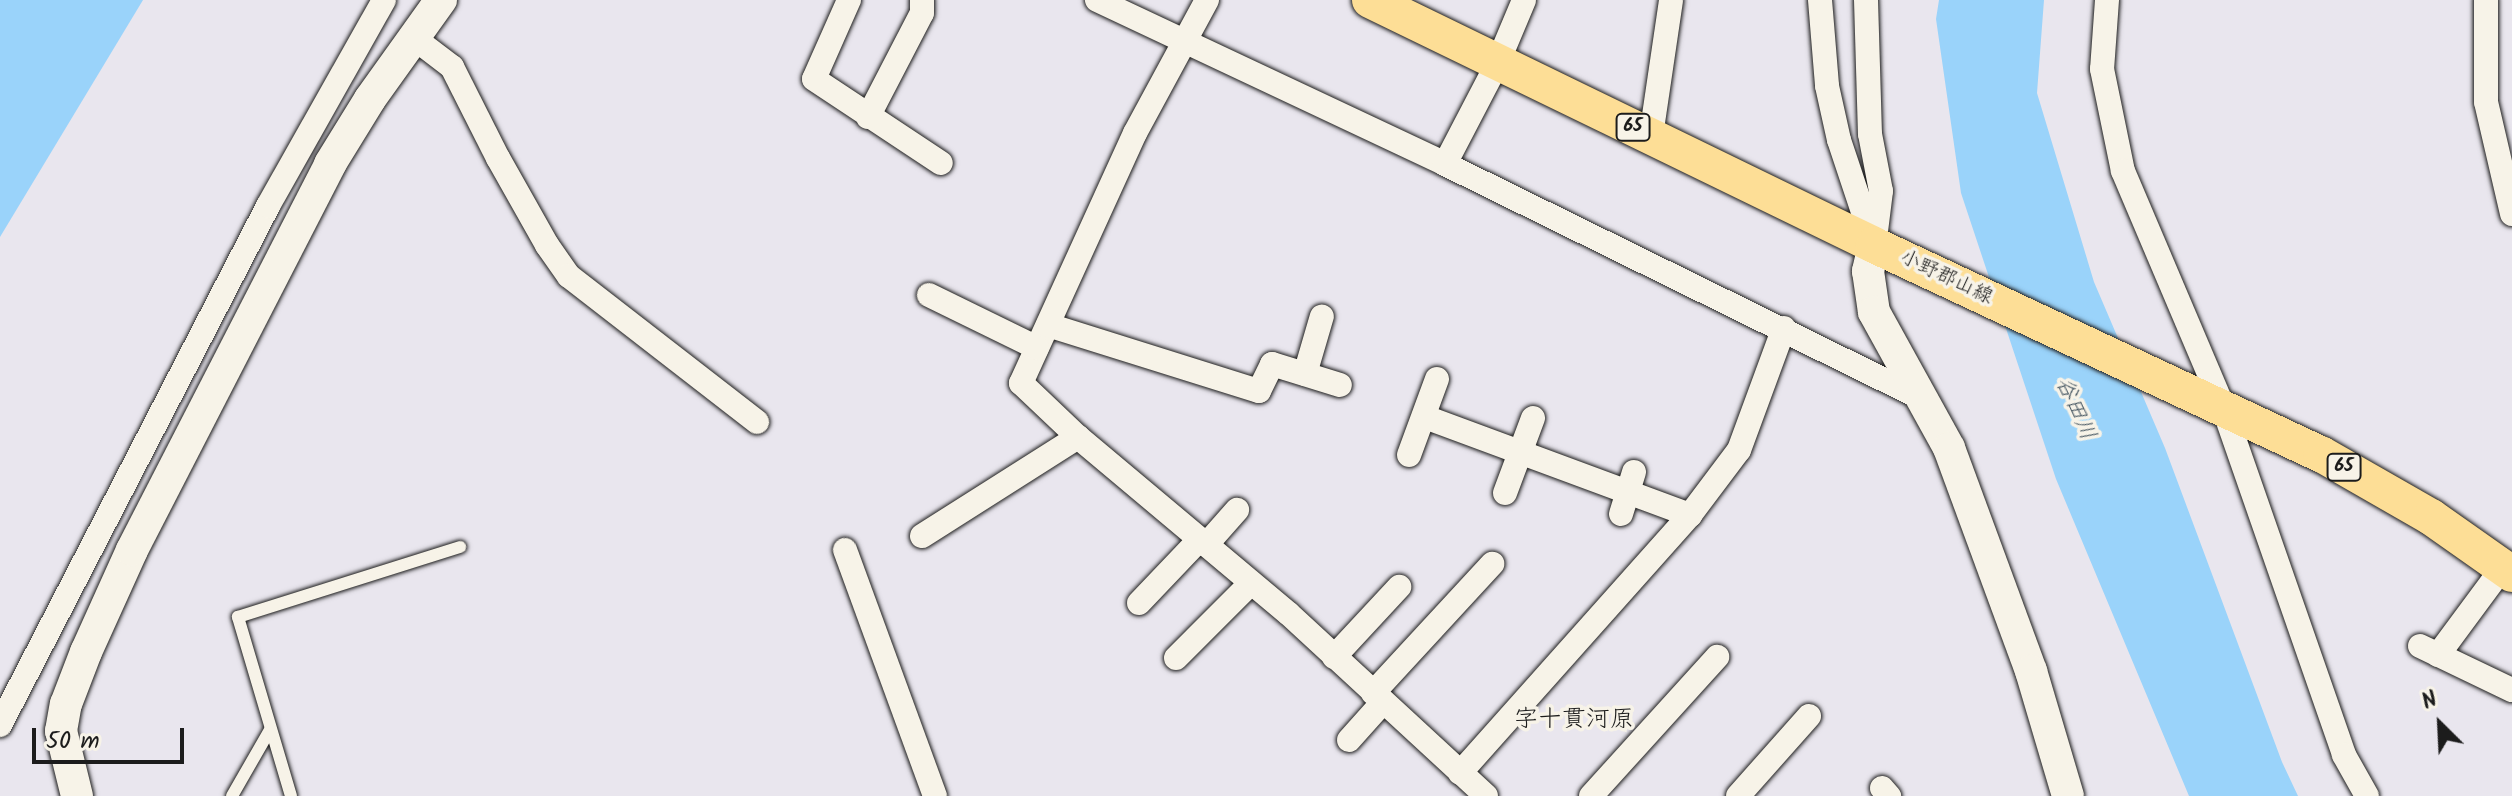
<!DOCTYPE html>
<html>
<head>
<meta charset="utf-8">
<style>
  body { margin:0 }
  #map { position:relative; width:2512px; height:796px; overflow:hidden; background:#e9e6ee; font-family:Kalam,"Klee One",sans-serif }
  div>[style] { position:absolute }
  .water>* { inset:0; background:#9ad3fa }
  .roads { filter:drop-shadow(0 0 2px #1c1c1c) drop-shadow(0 0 2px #1c1c1c) }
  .lane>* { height:12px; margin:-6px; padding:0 6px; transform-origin:6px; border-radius:6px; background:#f7f3e8 }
  .street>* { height:24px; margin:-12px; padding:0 12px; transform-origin:12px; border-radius:12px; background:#f7f3e8 }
  .secondary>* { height:32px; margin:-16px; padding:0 16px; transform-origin:16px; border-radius:16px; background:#f7f3e8 }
  .primary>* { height:36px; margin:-18px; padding:0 18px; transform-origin:18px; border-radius:18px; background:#fdde96 }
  span { translate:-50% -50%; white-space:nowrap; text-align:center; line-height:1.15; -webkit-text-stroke:7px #f7f3e8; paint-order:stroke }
  .shield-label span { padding:2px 6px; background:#f7f3e8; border:2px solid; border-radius:6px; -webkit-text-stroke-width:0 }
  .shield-label { font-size:18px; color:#1c1c1c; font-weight:700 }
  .street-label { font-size:20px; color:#1c1c1c }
  .water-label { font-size:22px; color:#42535f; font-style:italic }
  .quarter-label { font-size:24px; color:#1c1c1c }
  .north { position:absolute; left:2400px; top:684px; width:80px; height:80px; -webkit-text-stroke:6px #f7f3e8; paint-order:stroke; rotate:336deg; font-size:22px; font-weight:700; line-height:32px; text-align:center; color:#1c1c1c }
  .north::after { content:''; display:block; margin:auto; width:28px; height:36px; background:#1c1c1c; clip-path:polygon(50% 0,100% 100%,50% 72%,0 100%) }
  .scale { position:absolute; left:32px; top:728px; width:152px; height:36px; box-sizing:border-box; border:4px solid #1c1c1c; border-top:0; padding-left:10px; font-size:24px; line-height:28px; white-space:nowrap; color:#1c1c1c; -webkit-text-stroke:6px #f7f3e8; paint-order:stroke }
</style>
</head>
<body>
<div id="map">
  <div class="water">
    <i style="clip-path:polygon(0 0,143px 0,0 237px)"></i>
    <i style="clip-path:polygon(1939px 0,2044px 0,2037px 93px,2094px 282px,2165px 448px,2282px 762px,2298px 796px,2189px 796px,2056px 479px,1961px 193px,1936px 19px)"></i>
  </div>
  <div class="roads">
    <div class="lane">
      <i style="left:232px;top:796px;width:76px;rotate:-60.1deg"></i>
      <i style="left:291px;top:796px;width:187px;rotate:-106.5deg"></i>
      <i style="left:238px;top:617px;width:233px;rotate:-17.5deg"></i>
    </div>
    <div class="street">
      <i style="left:849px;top:0;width:86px;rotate:113.9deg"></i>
      <i style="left:814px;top:79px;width:152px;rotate:33.5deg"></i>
      <i style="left:1097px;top:0;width:385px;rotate:25.2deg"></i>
      <i style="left:1445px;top:164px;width:528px;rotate:26.18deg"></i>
      <i style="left:1207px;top:0;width:151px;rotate:118.4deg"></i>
      <i style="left:1135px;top:133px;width:275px;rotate:114.5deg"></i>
      <i style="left:1021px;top:383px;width:79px;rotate:43.5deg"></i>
      <i style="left:1078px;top:437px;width:275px;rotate:40deg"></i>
      <i style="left:1289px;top:614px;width:268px;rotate:42.7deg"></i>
      <i style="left:1820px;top:0;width:86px;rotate:85.3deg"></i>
      <i style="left:1827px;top:86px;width:55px;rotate:77.5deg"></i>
      <i style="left:1839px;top:140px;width:111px;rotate:71.6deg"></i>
      <i style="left:1866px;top:0;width:134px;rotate:88.3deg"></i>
      <i style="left:1870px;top:134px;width:58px;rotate:79.1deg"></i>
      <i style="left:1881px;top:191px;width:48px;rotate:97.1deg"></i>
      <i style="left:2107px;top:0;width:69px;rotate:94.1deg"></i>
      <i style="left:2102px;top:69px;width:104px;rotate:78.4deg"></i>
      <i style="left:2123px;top:171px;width:256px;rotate:67deg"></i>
      <i style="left:2223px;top:407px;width:368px;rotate:70.8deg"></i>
      <i style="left:2344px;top:755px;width:47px;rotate:60.7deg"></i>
      <i style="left:2486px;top:0;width:102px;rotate:90deg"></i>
      <i style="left:2486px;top:102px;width:115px;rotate:76.9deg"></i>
      <i style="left:414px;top:38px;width:48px;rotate:37.3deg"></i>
      <i style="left:452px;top:67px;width:102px;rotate:63.2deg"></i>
      <i style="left:498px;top:158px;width:100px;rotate:60.6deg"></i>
      <i style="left:547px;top:245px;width:38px;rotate:55deg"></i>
      <i style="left:569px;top:276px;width:238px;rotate:37.8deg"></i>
      <i style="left:868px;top:117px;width:117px;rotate:-62.6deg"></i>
      <i style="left:922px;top:13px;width:13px;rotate:-90deg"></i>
      <i style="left:1651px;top:136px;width:137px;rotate:-81.6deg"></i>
      <i style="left:1445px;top:164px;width:115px;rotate:-62.5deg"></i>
      <i style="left:1498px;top:62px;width:67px;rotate:-67.2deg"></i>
      <i style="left:929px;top:295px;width:120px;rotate:26.1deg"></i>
      <i style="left:1048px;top:325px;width:221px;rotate:17.4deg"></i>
      <i style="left:1259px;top:391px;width:30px;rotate:-64deg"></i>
      <i style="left:1272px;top:364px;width:71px;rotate:17.2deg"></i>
      <i style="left:1305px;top:374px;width:60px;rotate:-73.7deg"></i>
      <i style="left:1425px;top:417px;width:283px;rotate:20.3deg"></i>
      <i style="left:1409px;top:455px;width:81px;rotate:-69.8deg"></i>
      <i style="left:1505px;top:493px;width:80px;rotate:-69.5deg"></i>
      <i style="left:1621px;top:514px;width:44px;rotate:-72.8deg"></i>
      <i style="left:922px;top:536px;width:185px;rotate:-32.4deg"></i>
      <i style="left:1206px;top:545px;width:47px;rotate:-48.5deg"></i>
      <i style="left:845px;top:550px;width:262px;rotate:69.9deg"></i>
      <i style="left:1139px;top:603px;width:88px;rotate:-46.4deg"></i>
      <i style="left:2420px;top:646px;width:102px;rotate:25.6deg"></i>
      <i style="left:2438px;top:655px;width:109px;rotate:-53.5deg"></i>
      <i style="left:1334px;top:657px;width:96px;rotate:-47.1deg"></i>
      <i style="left:1176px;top:658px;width:106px;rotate:-45deg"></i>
      <i style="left:1373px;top:693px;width:176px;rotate:-47.3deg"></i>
      <i style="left:0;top:725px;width:584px;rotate:-62.69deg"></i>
      <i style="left:268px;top:206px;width:236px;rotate:-60.6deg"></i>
      <i style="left:1349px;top:740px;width:51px;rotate:-48.2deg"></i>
      <i style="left:1460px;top:773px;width:346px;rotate:-48.3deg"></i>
      <i style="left:1690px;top:515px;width:81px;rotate:-53deg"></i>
      <i style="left:1739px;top:450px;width:130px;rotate:-69.8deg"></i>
      <i style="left:1882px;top:788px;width:11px;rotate:49deg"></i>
      <i style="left:1591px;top:796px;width:188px;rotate:-47.8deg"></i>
      <i style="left:1738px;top:796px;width:107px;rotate:-48.4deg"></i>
    </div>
    <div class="secondary">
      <i style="left:1874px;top:245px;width:27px;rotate:103deg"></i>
      <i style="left:1868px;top:271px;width:41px;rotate:81.7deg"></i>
      <i style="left:1874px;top:312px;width:155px;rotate:61.1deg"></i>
      <i style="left:1949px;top:448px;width:238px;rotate:69.8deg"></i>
      <i style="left:2031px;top:671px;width:130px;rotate:73.5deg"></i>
      <i style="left:77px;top:796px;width:67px;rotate:-103.8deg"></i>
      <i style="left:61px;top:731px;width:27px;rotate:-80deg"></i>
      <i style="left:66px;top:704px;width:56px;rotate:-69deg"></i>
      <i style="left:86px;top:652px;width:112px;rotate:-65.7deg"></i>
      <i style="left:132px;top:550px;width:434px;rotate:-62.8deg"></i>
      <i style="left:330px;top:164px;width:76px;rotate:-58.4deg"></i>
      <i style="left:370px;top:99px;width:122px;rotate:-54.4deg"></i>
    </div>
    <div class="primary">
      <i style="left:1370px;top:0;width:560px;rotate:25.92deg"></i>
      <i style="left:1874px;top:245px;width:493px;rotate:25.1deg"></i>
      <i style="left:2321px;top:454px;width:127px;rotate:29.8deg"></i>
      <i style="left:2431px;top:517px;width:99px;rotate:35.1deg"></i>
    </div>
  </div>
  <div class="shield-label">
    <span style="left:1633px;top:127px">65</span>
    <span style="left:2344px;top:467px">65</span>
  </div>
  <div class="street-label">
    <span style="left:1946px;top:278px;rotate:25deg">小野郡山線</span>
  </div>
  <div class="water-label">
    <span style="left:2075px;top:409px;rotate:66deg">谷田川</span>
  </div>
  <div class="quarter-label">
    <span style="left:1574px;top:720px">字十貫河原</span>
  </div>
  <div class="north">N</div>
  <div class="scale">50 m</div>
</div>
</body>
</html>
